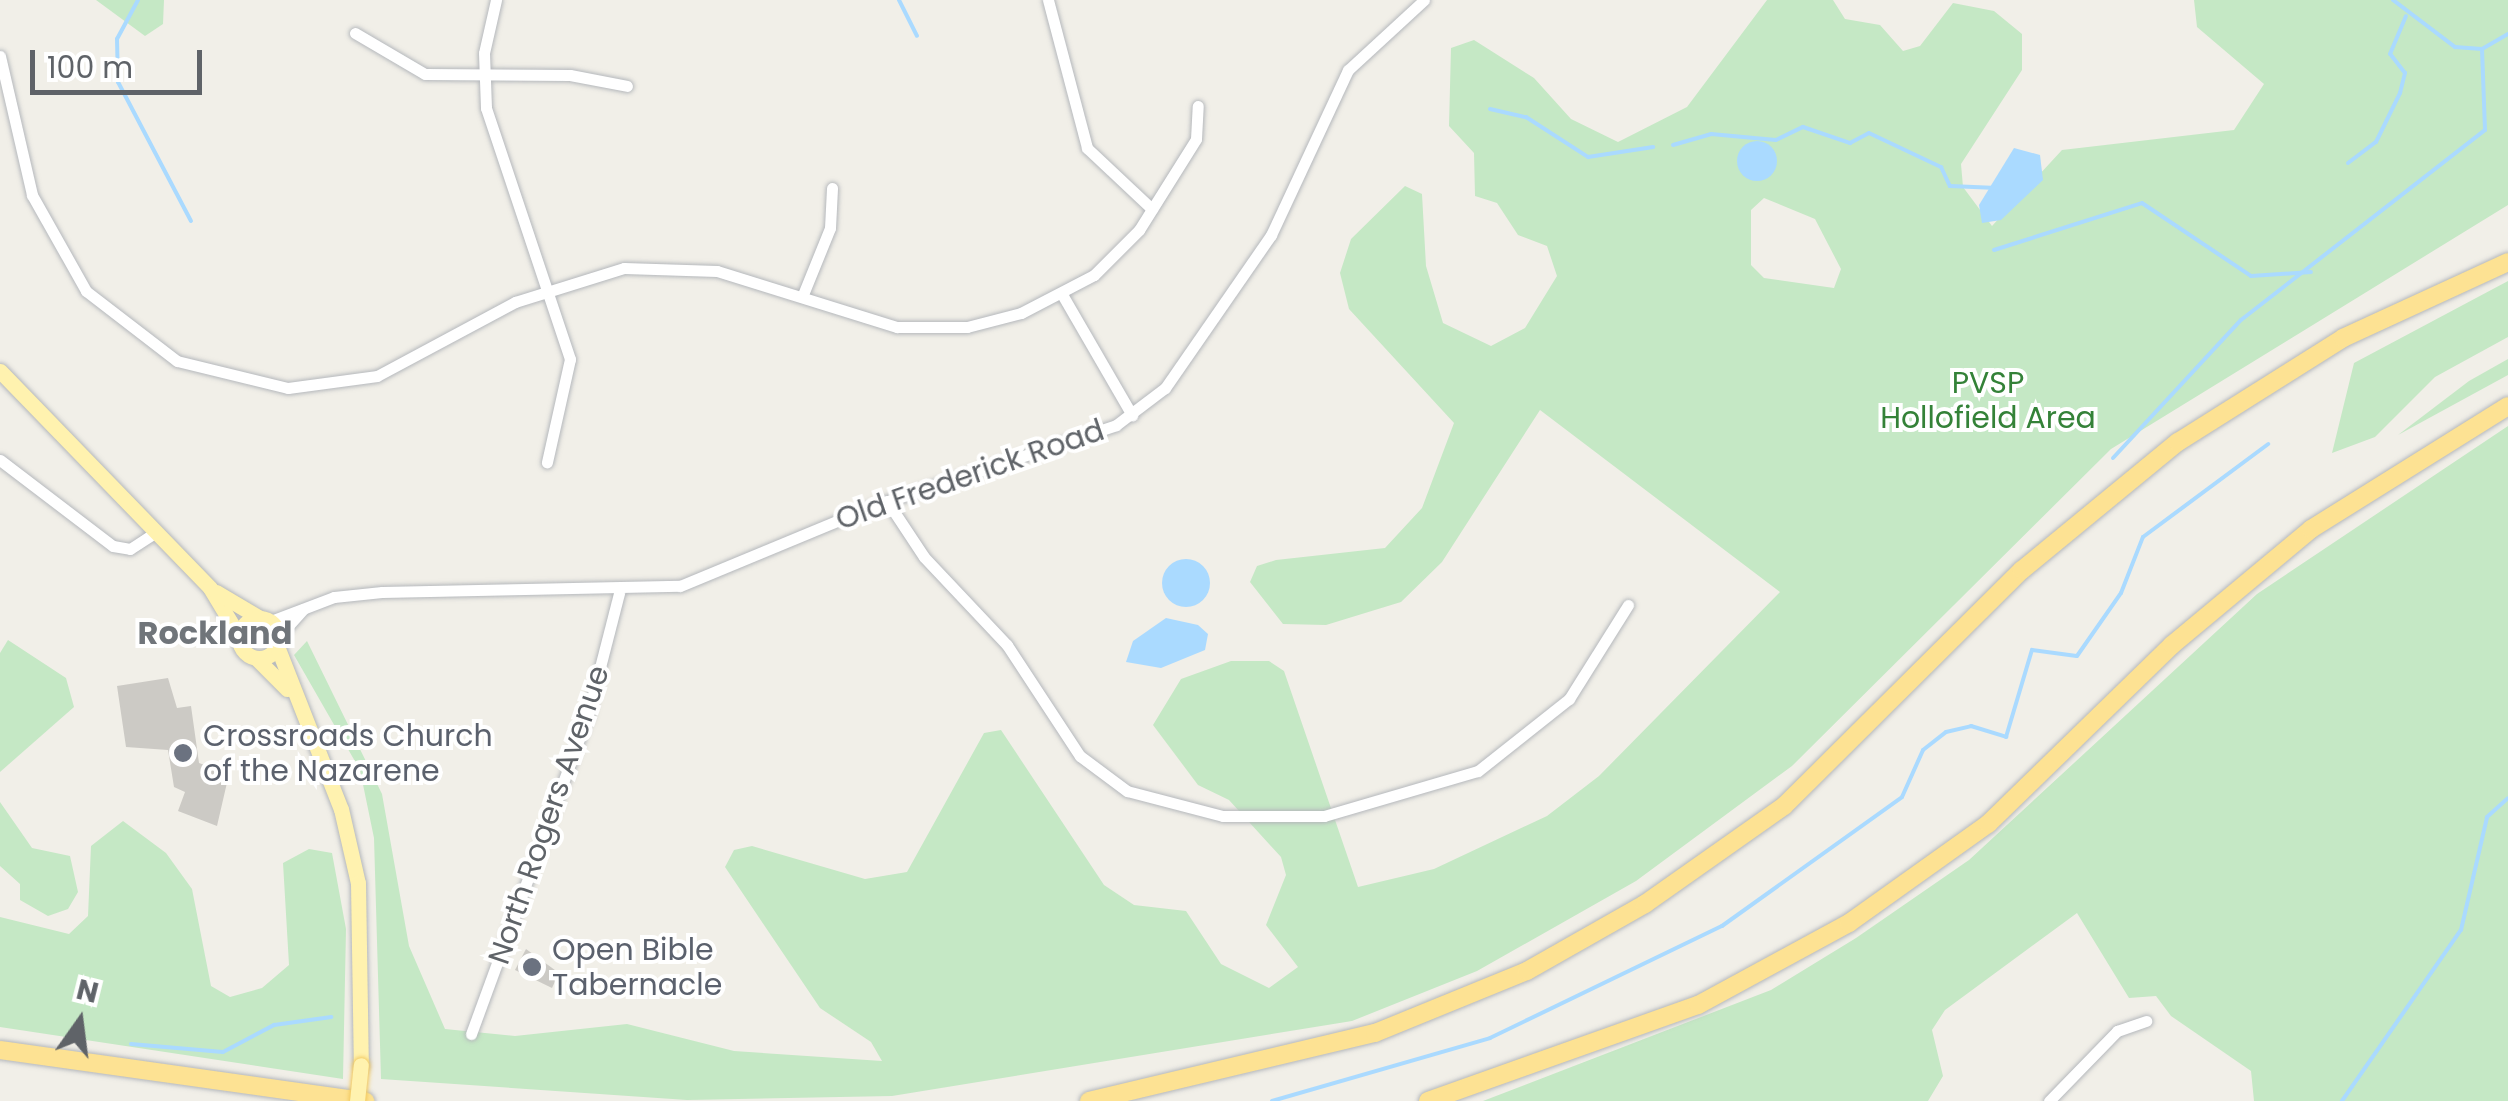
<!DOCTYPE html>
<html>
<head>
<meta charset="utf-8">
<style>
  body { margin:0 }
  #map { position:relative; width:2508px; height:1101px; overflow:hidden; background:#f1efe8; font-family:Poppins,sans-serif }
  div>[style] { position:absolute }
  .green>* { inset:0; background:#c5e8c5 }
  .water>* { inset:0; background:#aadaff }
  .round { border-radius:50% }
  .stream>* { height:4px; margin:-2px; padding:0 2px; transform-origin:2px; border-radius:2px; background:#aadaff }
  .building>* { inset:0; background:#cccac5 }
  .roads { filter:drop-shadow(0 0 2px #b5b8bc) drop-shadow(0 0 2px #b5b8bc) }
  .minor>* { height:11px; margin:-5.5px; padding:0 5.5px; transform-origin:5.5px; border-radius:5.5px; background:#fff }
  .major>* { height:15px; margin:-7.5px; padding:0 7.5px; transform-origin:7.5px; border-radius:7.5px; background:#fff2af }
  .major>.ring { margin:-7.5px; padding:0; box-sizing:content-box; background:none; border:15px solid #fff2af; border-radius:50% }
  .highway>* { height:18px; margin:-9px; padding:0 9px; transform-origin:9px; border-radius:9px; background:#fde293 }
  .bridges { filter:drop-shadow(0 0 2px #f2c960) drop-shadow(0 0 2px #f2c960) }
  .major-bridge>* { height:15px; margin:-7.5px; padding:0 7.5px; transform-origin:7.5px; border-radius:7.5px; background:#fff2af }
  .dots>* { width:28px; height:28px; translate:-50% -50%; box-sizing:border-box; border:5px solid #fff; border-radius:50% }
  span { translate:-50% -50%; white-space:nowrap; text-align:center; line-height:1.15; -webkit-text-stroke:8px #fff; paint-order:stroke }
  .park-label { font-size:30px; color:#348238 }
  .street-label { font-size:30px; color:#5f6368 }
  .worship-label { font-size:30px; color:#5b616d }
  .left { translate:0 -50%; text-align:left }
  .neighbourhood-label { font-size:32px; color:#70757a; font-weight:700 }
  .north { position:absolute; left:30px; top:971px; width:100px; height:100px; -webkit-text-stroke:8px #fff; paint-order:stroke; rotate:14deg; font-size:28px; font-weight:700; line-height:40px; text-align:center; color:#5f6368 }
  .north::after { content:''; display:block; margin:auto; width:35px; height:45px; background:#5f6368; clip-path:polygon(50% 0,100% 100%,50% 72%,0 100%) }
  .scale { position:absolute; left:30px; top:50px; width:172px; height:45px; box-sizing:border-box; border:5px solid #5f6368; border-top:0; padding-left:12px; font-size:30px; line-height:35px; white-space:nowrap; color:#5f6368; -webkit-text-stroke:8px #fff; paint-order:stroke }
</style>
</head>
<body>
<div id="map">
  <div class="green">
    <i style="clip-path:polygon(96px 0,164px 0,163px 24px,145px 36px)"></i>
    <i style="clip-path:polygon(evenodd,1767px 0,1833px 0,1845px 19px,1880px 25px,1903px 51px,1920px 46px,1953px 3px,1994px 11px,2022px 34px,2022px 70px,1961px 164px,1963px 187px,1992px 226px,2062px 150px,2234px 130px,2264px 84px,2197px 27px,2194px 0,2508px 0,2508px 205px,2111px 449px,1792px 766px,1636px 881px,1477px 971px,1352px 1021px,892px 1096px,687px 1100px,381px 1079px,374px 838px,360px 770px,294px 655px,307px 641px,382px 794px,409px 946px,445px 1029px,515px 1036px,627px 1024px,734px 1051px,882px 1061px,871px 1042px,820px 1008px,725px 867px,734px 850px,752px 846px,865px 879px,907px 872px,984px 733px,1001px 730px,1104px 885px,1134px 905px,1186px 911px,1221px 964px,1269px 988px,1298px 967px,1266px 925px,1286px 875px,1281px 857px,1229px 800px,1198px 785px,1153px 725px,1181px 679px,1231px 661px,1269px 661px,1284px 671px,1358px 887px,1434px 869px,1547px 816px,1599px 776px,1780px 592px,1540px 410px,1442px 562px,1401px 602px,1326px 625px,1283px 624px,1250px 582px,1257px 566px,1276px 560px,1385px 548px,1422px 508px,1454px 423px,1349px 309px,1340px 273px,1351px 239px,1405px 186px,1422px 194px,1426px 266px,1443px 323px,1491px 346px,1525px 328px,1557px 276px,1547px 246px,1518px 235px,1497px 203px,1475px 196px,1474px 153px,1449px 126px,1451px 48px,1474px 40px,1534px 78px,1571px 119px,1618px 142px,1687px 107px,1767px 0,1764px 198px,1815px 219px,1841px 269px,1834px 288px,1764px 278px,1751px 265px,1751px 210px,1764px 198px)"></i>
    <i style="clip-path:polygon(2508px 281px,2508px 337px,2435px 377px,2375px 437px,2332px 453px,2354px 363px)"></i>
    <i style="clip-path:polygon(2508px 359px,2508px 375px,2398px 435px,2469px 381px)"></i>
    <i style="clip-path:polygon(2508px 426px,2508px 1101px,2254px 1101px,2251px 1071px,2171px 1016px,2156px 996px,2129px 998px,2077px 913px,1945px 1010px,1932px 1030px,1943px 1076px,1928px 1101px,1483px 1101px,1771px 990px,1856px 938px,1969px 860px,2257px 594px)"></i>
    <i style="clip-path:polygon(8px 640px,66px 678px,74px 707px,0 772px,0 653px)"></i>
    <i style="clip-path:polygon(0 802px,32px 848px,70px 856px,78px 892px,68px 909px,48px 916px,20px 900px,20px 884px,0 866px)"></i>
    <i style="clip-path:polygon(123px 821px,166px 853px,192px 889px,211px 986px,230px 997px,262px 988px,289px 965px,283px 863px,309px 849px,332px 853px,346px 929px,343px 1079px,0 1027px,0 917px,69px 934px,88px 916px,91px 846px)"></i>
  </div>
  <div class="water">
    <i class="round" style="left:1737px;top:141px;width:40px;height:40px"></i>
    <i style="clip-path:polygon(2014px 148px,2040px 155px,2043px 180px,2001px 220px,1982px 223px,1979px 205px)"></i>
    <i class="round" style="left:1162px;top:559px;width:48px;height:48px"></i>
    <i style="clip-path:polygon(1166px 618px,1198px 625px,1208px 634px,1205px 650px,1161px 668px,1126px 662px,1133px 641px)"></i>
  </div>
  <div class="stream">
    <i style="left:138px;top:0;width:44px;rotate:118.3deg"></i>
    <i style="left:117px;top:39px;width:43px;rotate:88.7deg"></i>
    <i style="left:118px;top:82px;width:157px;rotate:62.3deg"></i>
    <i style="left:899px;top:0;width:40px;rotate:63.4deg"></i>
    <i style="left:2393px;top:0;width:78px;rotate:37.2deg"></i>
    <i style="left:2455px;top:47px;width:27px;rotate:4deg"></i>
    <i style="left:1490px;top:109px;width:37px;rotate:13deg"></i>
    <i style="left:1526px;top:117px;width:74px;rotate:32.8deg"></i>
    <i style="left:1588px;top:157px;width:66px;rotate:-8.7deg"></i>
    <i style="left:1673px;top:145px;width:40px;rotate:-16deg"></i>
    <i style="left:1711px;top:134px;width:65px;rotate:5.3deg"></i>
    <i style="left:1776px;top:140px;width:30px;rotate:-26deg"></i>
    <i style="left:1803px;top:127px;width:50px;rotate:18.8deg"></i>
    <i style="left:1850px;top:143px;width:21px;rotate:-28deg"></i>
    <i style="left:1869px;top:133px;width:80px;rotate:25.3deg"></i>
    <i style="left:1941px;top:167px;width:21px;rotate:65deg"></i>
    <i style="left:1950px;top:186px;width:47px;rotate:2.4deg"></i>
    <i style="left:2348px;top:163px;width:35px;rotate:-37deg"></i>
    <i style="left:2376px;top:142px;width:55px;rotate:-63.9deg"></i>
    <i style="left:2400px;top:93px;width:21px;rotate:-76deg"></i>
    <i style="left:2405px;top:73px;width:24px;rotate:-128deg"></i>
    <i style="left:2390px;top:54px;width:41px;rotate:-67.2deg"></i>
    <i style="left:1994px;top:250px;width:155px;rotate:-17.6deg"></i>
    <i style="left:2142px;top:203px;width:131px;rotate:33.8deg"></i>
    <i style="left:2251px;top:276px;width:60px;rotate:-3.8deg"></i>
    <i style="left:2113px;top:458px;width:188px;rotate:-47.2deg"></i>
    <i style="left:2241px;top:320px;width:309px;rotate:-37.9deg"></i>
    <i style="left:2485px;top:130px;width:81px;rotate:-92.1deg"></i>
    <i style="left:2482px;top:49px;width:30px;rotate:-30deg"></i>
    <i style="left:131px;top:1044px;width:92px;rotate:5deg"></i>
    <i style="left:223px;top:1052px;width:58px;rotate:-27.9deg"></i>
    <i style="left:274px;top:1025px;width:58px;rotate:-8deg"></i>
    <i style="left:1272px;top:1101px;width:227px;rotate:-16.1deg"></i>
    <i style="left:1490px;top:1038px;width:258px;rotate:-25.8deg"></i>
    <i style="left:1722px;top:926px;width:221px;rotate:-35.6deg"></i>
    <i style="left:1902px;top:797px;width:51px;rotate:-65.9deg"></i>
    <i style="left:1923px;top:750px;width:29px;rotate:-38deg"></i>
    <i style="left:1946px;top:732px;width:26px;rotate:-13deg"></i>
    <i style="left:1971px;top:726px;width:37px;rotate:17deg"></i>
    <i style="left:2006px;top:737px;width:91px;rotate:-73.4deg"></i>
    <i style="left:2032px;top:650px;width:45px;rotate:7.6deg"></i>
    <i style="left:2077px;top:656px;width:77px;rotate:-55.1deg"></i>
    <i style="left:2121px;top:593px;width:60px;rotate:-68.6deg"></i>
    <i style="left:2143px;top:537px;width:156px;rotate:-36.6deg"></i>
    <i style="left:2342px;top:1101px;width:208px;rotate:-55.2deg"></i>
    <i style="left:2461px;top:930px;width:116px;rotate:-77deg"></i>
    <i style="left:2487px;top:817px;width:28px;rotate:-42deg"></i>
  </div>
  <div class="building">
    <i style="clip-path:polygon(168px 678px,177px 708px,191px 706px,199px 763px,229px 774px,217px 826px,178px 811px,185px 792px,174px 787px,168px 750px,126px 747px,117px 686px)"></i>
    <i style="clip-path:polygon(526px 949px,559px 973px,552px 988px,515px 970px)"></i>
  </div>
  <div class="roads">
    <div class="minor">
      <i style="left:496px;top:0;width:54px;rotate:102.8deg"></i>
      <i style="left:484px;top:53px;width:55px;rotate:87.9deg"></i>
      <i style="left:486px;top:108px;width:265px;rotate:71.5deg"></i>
      <i style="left:570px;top:359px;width:106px;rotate:102.6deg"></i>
      <i style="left:1048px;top:0;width:153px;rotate:75.2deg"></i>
      <i style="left:1087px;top:148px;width:89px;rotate:43.2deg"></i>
      <i style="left:355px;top:33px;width:81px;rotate:30.4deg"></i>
      <i style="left:425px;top:74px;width:145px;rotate:0.4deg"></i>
      <i style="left:570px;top:75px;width:58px;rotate:10.9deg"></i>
      <i style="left:0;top:56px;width:143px;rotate:77deg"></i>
      <i style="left:32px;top:195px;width:110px;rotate:60.6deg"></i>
      <i style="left:86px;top:291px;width:115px;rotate:37.6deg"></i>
      <i style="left:177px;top:361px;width:114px;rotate:13.7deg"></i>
      <i style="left:288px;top:388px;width:90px;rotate:-7.7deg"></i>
      <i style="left:377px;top:376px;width:157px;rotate:-28.2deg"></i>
      <i style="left:515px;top:302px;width:114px;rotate:-17.3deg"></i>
      <i style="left:624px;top:268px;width:93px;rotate:1.8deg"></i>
      <i style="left:717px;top:271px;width:189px;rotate:17.3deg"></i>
      <i style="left:897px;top:327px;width:70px"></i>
      <i style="left:967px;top:327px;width:56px;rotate:-14.5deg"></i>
      <i style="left:1021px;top:313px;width:82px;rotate:-27.5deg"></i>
      <i style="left:1094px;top:275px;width:64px;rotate:-45deg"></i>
      <i style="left:1139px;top:230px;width:107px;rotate:-57.9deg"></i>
      <i style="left:1196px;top:139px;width:33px;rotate:-87deg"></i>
      <i style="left:1063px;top:296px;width:138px;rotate:59.9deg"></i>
      <i style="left:802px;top:297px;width:74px;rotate:-67.9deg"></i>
      <i style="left:830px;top:228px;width:40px;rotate:-87.1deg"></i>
      <i style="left:0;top:460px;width:142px;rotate:37.3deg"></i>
      <i style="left:113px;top:546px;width:17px;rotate:10deg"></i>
      <i style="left:130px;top:549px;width:30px;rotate:-33deg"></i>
      <i style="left:887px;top:501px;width:67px;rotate:56.5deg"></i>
      <i style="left:924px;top:557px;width:121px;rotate:46.7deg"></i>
      <i style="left:1007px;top:645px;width:133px;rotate:56.7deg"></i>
      <i style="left:1080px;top:756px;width:59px;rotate:36.7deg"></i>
      <i style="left:1127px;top:791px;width:99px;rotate:14.6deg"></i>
      <i style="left:1223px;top:816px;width:101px"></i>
      <i style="left:1324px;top:816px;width:160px;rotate:-16.3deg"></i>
      <i style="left:1478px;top:771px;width:116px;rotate:-38.4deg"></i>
      <i style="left:1569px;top:699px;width:111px;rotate:-57.9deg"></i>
      <i style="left:271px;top:621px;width:67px;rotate:-20.9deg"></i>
      <i style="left:334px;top:597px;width:48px;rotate:-5.9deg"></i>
      <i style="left:382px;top:592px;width:298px;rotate:-1.2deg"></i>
      <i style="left:680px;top:586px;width:209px;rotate:-22.5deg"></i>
      <i style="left:873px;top:506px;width:256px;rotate:-18.4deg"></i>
      <i style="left:1116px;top:425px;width:61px;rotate:-37.1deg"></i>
      <i style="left:1165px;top:388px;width:186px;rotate:-55.3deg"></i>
      <i style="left:1271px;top:235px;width:182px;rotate:-65deg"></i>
      <i style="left:1348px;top:70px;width:103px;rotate:-42.6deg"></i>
      <i style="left:279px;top:636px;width:36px;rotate:-48deg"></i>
      <i style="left:471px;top:1034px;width:341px;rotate:-69.9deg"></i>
      <i style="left:588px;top:714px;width:125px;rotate:-75.6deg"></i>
      <i style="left:2049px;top:1101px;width:98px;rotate:-45.8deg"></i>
      <i style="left:2117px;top:1031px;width:31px;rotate:-19deg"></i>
    </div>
    <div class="major">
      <i style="left:0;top:371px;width:302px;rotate:45.9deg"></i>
      <i style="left:210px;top:588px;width:56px;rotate:58.9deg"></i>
      <i style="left:216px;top:592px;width:51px;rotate:30.6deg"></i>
      <i class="ring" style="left:239px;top:618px;width:25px;height:25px"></i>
      <i style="left:277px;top:646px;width:175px;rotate:68.6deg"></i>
      <i style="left:341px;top:809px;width:76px;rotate:77.1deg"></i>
      <i style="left:358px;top:883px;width:182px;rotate:89.1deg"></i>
      <i style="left:256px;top:658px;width:44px;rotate:45deg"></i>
    </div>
    <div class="highway">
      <i style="left:0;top:1050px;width:369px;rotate:8deg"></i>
      <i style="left:1089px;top:1101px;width:294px;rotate:-13.4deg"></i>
      <i style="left:1375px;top:1033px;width:164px;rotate:-22.2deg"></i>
      <i style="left:1527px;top:971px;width:136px;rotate:-29.6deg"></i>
      <i style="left:1645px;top:904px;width:170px;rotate:-35.2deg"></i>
      <i style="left:1784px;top:806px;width:335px;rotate:-44.8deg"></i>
      <i style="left:2022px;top:570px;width:202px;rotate:-39.4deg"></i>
      <i style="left:2178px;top:442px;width:195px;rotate:-32.2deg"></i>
      <i style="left:2343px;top:338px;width:182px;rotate:-24.7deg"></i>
      <i style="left:1428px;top:1101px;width:287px;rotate:-19.6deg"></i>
      <i style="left:1698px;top:1005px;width:172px;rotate:-28.5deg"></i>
      <i style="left:1849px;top:923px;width:171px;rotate:-35.5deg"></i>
      <i style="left:1988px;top:824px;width:257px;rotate:-44.2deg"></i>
      <i style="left:2172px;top:645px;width:181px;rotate:-39.8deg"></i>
      <i style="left:2311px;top:529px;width:232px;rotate:-32deg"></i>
    </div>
  </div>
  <div class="bridges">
    <div class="major-bridge">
      <i style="left:357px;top:1101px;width:36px;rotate:-84deg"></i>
    </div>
  </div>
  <div class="dots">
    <i style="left:183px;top:753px;background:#6b7280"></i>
    <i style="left:532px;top:967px;background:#6b7280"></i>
  </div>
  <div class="park-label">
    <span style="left:1988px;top:400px">PVSP<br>Hollofield Area</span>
  </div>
  <div class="street-label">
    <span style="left:970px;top:475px;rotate:-19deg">Old Frederick Road</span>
    <span style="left:549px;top:815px;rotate:-71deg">North Rogers Avenue</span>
  </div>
  <div class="worship-label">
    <span class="left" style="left:203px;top:753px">Crossroads Church<br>of the Nazarene</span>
    <span class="left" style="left:552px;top:967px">Open Bible<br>Tabernacle</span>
  </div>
  <div class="neighbourhood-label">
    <span style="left:215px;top:633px">Rockland</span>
  </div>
  <div class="north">N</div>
  <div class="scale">100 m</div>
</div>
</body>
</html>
